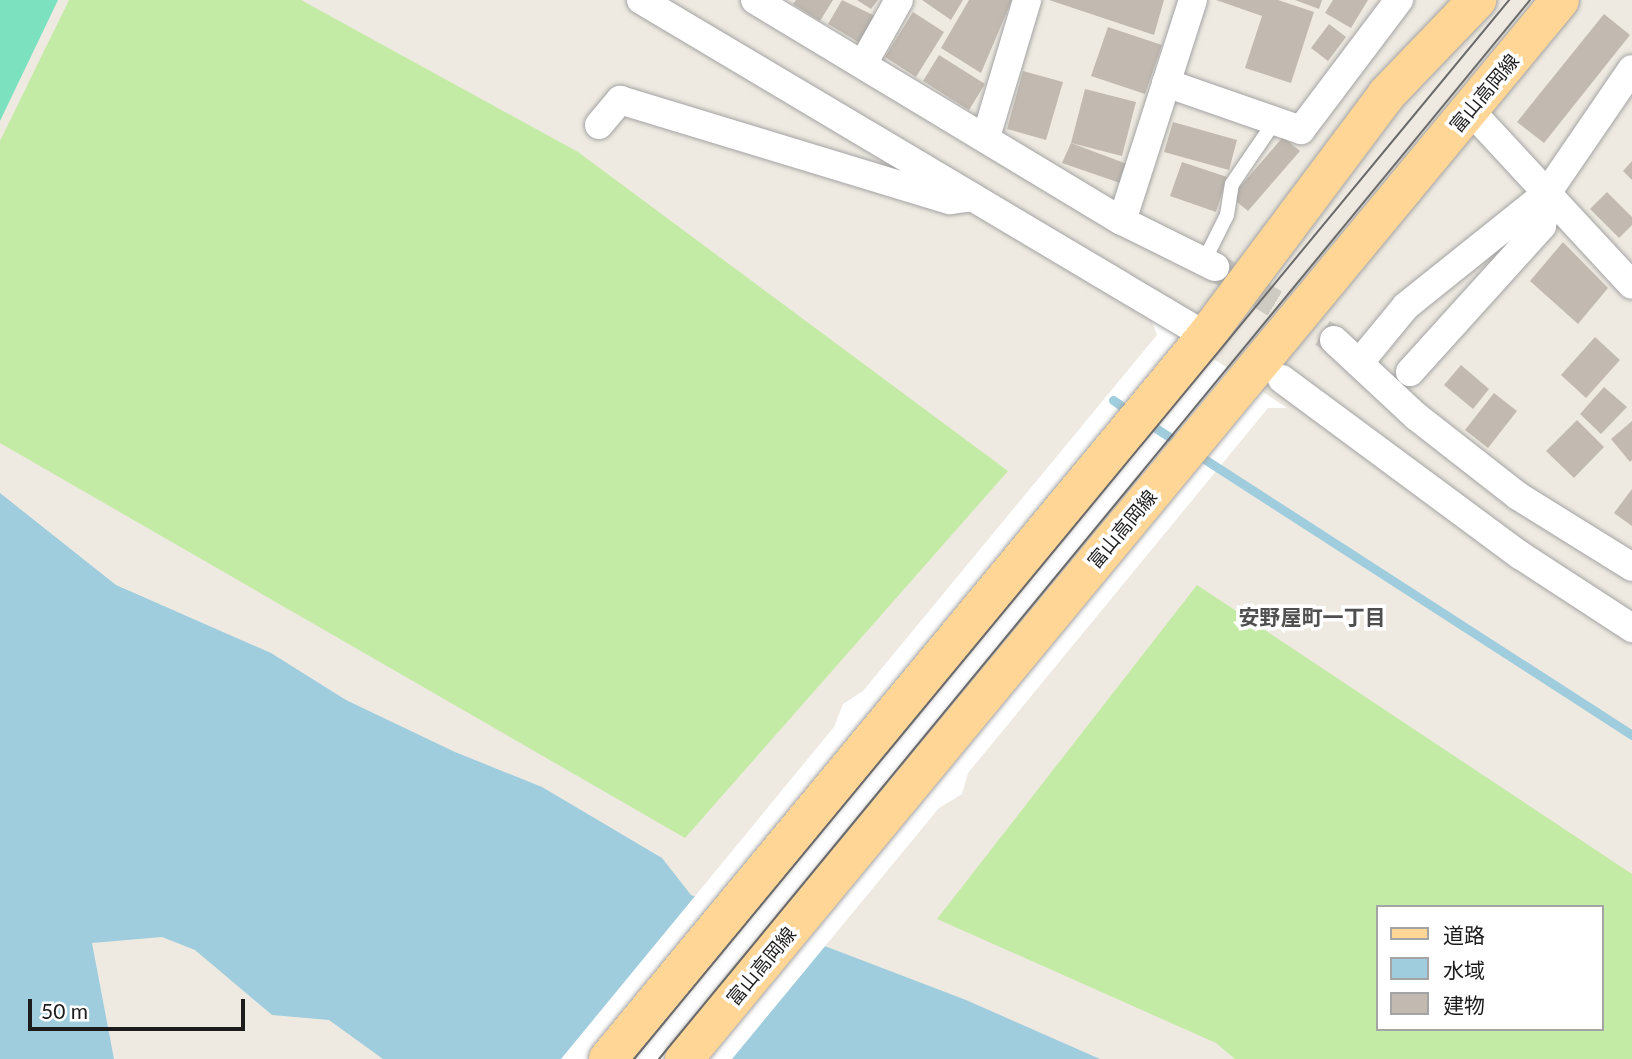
<!DOCTYPE html>
<html>
<head>
<meta charset="utf-8">
<style>
  body { margin:0 }
  #map { position:relative; width:1632px; height:1059px; overflow:hidden; background:#eeeae1; font-family:Lato,"Noto Sans JP",sans-serif }
  div>[style] { position:absolute }
  .grass>* { inset:0; background:#c4eba5 }
  .pitch>* { inset:0; background:#7ce1be }
  .water>* { inset:0; background:#a0cdde }
  .pier>* { inset:0; background:#fff }
  .stream>* { height:9px; margin:-4.5px; padding:0 4.5px; transform-origin:4.5px; border-radius:4.5px; background:#a0cdde }
  .building>* { inset:0; background:#c2bab1 }
  .minor-tunnel>* { height:28px; margin-top:-14px; transform-origin:0; background:repeating-linear-gradient(90deg,#cecbc3 0 28px,transparent 0 42px) }
  .roads { filter:drop-shadow(0 0 2px #a3a3a3) drop-shadow(0 0 2px #a3a3a3) }
  .service>* { height:14px; margin:-7px; padding:0 7px; transform-origin:7px; border-radius:7px; background:#fff }
  .minor>* { height:28px; margin:-14px; padding:0 14px; transform-origin:14px; border-radius:14px; background:#fff }
  .primary>* { height:38px; margin:-19px; padding:0 19px; transform-origin:19px; border-radius:19px; background:#ffd696 }
  .tram>* { height:2px; margin:-1px; padding:0 1px; transform-origin:1px; border-radius:1px; background:#6a6a6a }
  span { translate:-50% -50%; white-space:nowrap; text-align:center; line-height:1.15; -webkit-text-stroke:7px #fff; paint-order:stroke }
  .street-label { font-size:19px; color:#1c1c1c }
  .neighbourhood-label { font-size:21px; color:#4f4f4f; font-weight:700 }
  .legend { position:absolute; left:1376px; top:905px; width:228px; height:126px; box-sizing:border-box; background:#fff; border:2px solid #a4a4a4; margin:0; padding:9px 12px; list-style:none; font-size:21px; color:#1c1c1c }
  .legend li { display:flex; align-items:center; gap:14px; height:35px }
  .legend b { width:35px; border:2px solid #a4a4a4 }
  .scale { position:absolute; left:28px; top:999px; width:217px; height:32px; box-sizing:border-box; border:4px solid #1c1c1c; border-top:0; padding-left:9px; font-size:21px; line-height:24px; white-space:nowrap; color:#1c1c1c; -webkit-text-stroke:5px #fff; paint-order:stroke }
</style>
</head>
<body>
<div id="map">
  <div class="grass">
    <i style="clip-path:polygon(69px 0,301px 0,578px 152px,1008px 471px,685px 838px,0 443px,0 141px)"></i>
    <i style="clip-path:polygon(evenodd,1197px 585px,1632px 874px,1632px 1059px,1235px 1059px,1216px 1043px,937px 919px,1197px 585px,1378px 907px,1602px 907px,1602px 1029px,1378px 1029px,1378px 907px)"></i>
  </div>
  <div class="pitch">
    <i style="clip-path:polygon(0 0,58px 0,0 121px)"></i>
  </div>
  <div class="water">
    <i style="clip-path:polygon(0 493px,116px 585px,271px 653px,346px 700px,455px 752px,542px 787px,662px 858px,691px 895px,966px 1000px,1100px 1059px,383px 1059px,329px 1020px,272px 1015px,195px 950px,162px 937px,92px 943px,114px 1059px,0 1059px)"></i>
  </div>
  <div class="pier">
    <i style="clip-path:polygon(1150px 316px,1287px 408px,1268px 408px,968px 773px,962px 794px,939px 808px,732px 1059px,561px 1059px,834px 727px,843px 704px,863px 691px,1157px 335px)"></i>
  </div>
  <div class="stream">
    <i style="left:1113px;top:400px;width:21px;rotate:35deg"></i>
    <i style="left:1145px;top:421px;width:42px;rotate:33.3deg"></i>
    <i style="left:1195px;top:453px;width:520px;rotate:32.83deg"></i>
  </div>
  <div class="building">
    <i style="clip-path:polygon(796px 0,833px 0,820px 21px,793px 4px)"></i>
    <i style="clip-path:polygon(842px 0,875px 16px,860px 43px,828px 24px)"></i>
    <i style="clip-path:polygon(857px 0,878px 0,871px 9px)"></i>
    <i style="clip-path:polygon(922px 0,963px 0,951px 20px)"></i>
    <i style="clip-path:polygon(969px 0,1012px 0,981px 73px,941px 48px)"></i>
    <i style="clip-path:polygon(1049px 0,1164px 0,1154px 35px)"></i>
    <i style="clip-path:polygon(1216px 0,1278px 0,1314px 12px,1291px 83px,1245px 68px,1262px 16px)"></i>
    <i style="clip-path:polygon(1295px 0,1322px 0,1319px 9px)"></i>
    <i style="clip-path:polygon(1333px 0,1368px 0,1351px 28px,1325px 13px)"></i>
    <i style="clip-path:polygon(913px 12px,944px 32px,916px 77px,885px 57px)"></i>
    <i style="clip-path:polygon(1604px 14px,1630px 35px,1544px 143px,1517px 122px)"></i>
    <i style="clip-path:polygon(1329px 24px,1346px 37px,1328px 61px,1311px 48px)"></i>
    <i style="clip-path:polygon(1108px 27px,1162px 45px,1145px 94px,1091px 76px)"></i>
    <i style="clip-path:polygon(939px 55px,985px 84px,969px 110px,923px 81px)"></i>
    <i style="clip-path:polygon(1023px 71px,1063px 82px,1046px 140px,1007px 129px)"></i>
    <i style="clip-path:polygon(1085px 89px,1136px 102px,1122px 156px,1071px 143px)"></i>
    <i style="clip-path:polygon(1173px 122px,1237px 140px,1229px 170px,1164px 152px)"></i>
    <i style="clip-path:polygon(1283px 137px,1300px 151px,1248px 211px,1231px 197px)"></i>
    <i style="clip-path:polygon(1071px 143px,1127px 164px,1120px 183px,1062px 163px)"></i>
    <i style="clip-path:polygon(1632px 161px,1632px 180px,1623px 171px)"></i>
    <i style="clip-path:polygon(1182px 162px,1227px 177px,1216px 212px,1170px 196px)"></i>
    <i style="clip-path:polygon(1607px 192px,1632px 217px,1632px 225px,1619px 238px,1590px 209px)"></i>
    <i style="clip-path:polygon(1563px 242px,1608px 288px,1578px 324px,1530px 281px)"></i>
    <i style="clip-path:polygon(1595px 337px,1620px 360px,1586px 398px,1561px 375px)"></i>
    <i style="clip-path:polygon(1461px 365px,1489px 389px,1473px 409px,1444px 385px)"></i>
    <i style="clip-path:polygon(1604px 387px,1627px 407px,1601px 434px,1580px 414px)"></i>
    <i style="clip-path:polygon(1494px 393px,1517px 411px,1488px 448px,1465px 430px)"></i>
    <i style="clip-path:polygon(1577px 420px,1604px 447px,1574px 478px,1546px 451px)"></i>
    <i style="clip-path:polygon(1632px 421px,1632px 460px,1630px 462px,1611px 439px)"></i>
    <i style="clip-path:polygon(1632px 489px,1632px 526px,1614px 513px)"></i>
  </div>
  <div class="minor-tunnel">
    <i style="left:1215px;top:267px;width:140px;rotate:31.5deg"></i>
  </div>
  <div class="roads">
    <div class="service">
      <i style="left:1204px;top:261px;width:51px;rotate:-63.4deg"></i>
      <i style="left:1227px;top:215px;width:31px;rotate:-81deg"></i>
      <i style="left:1232px;top:184px;width:76px;rotate:-55.7deg"></i>
    </div>
    <div class="minor">
      <i style="left:641px;top:0;width:657px;rotate:30.74deg"></i>
      <i style="left:755px;top:0;width:428px;rotate:31.1deg"></i>
      <i style="left:1122px;top:221px;width:104px;rotate:26.3deg"></i>
      <i style="left:863px;top:64px;width:73px;rotate:-60.6deg"></i>
      <i style="left:1166px;top:83px;width:143px;rotate:19.2deg"></i>
      <i style="left:1301px;top:130px;width:163px;rotate:-53deg"></i>
      <i style="left:1470px;top:110px;width:238px;rotate:47.2deg"></i>
      <i style="left:599px;top:125px;width:33px;rotate:-50deg"></i>
      <i style="left:620px;top:100px;width:345px;rotate:16.9deg"></i>
      <i style="left:950px;top:200px;width:23px;rotate:-7deg"></i>
      <i style="left:986px;top:137px;width:143px;rotate:-73.3deg"></i>
      <i style="left:1122px;top:221px;width:232px;rotate:-72.2deg"></i>
      <i style="left:1334px;top:340px;width:113px;rotate:42.9deg"></i>
      <i style="left:1417px;top:417px;width:128px;rotate:38deg"></i>
      <i style="left:1518px;top:496px;width:134px;rotate:31.9deg"></i>
      <i style="left:1360px;top:362px;width:72px;rotate:-50.6deg"></i>
      <i style="left:1406px;top:306px;width:181px;rotate:-38.7deg"></i>
      <i style="left:1547px;top:193px;width:150px;rotate:-55.6deg"></i>
      <i style="left:1410px;top:372px;width:197px;rotate:-47.9deg"></i>
      <i style="left:1542px;top:226px;width:33px;rotate:-81deg"></i>
      <i style="left:1282px;top:379px;width:296px;rotate:36.5deg"></i>
      <i style="left:1520px;top:555px;width:134px;rotate:33.1deg"></i>
    </div>
    <div class="primary">
      <i style="left:608px;top:1059px;width:938px;rotate:-50.41deg"></i>
      <i style="left:1206px;top:336px;width:301px;rotate:-53.2deg"></i>
      <i style="left:1386px;top:95px;width:132px;rotate:-46.2deg"></i>
      <i style="left:684px;top:1059px;width:1374px;rotate:-50.4deg"></i>
    </div>
  </div>
  <div class="tram">
    <i style="left:634px;top:1059px;width:1374px;rotate:-50.43deg"></i>
    <i style="left:659px;top:1059px;width:1371px;rotate:-50.56deg"></i>
  </div>
  <div class="street-label">
    <span style="left:1484px;top:93px;rotate:-50deg">富山高岡線</span>
    <span style="left:1122px;top:529px;rotate:-50deg">富山高岡線</span>
    <span style="left:761px;top:966px;rotate:-50deg">富山高岡線</span>
  </div>
  <div class="neighbourhood-label">
    <span style="left:1312px;top:617px">安野屋町一丁目</span>
  </div>
  <ul class="legend">
  <li><b style="height:9px;background:#ffd696"></b>道路</li>
  <li><b style="height:19px;background:#a0cdde"></b>水域</li>
  <li><b style="height:19px;background:#c2bab1"></b>建物</li>
  </ul>
  <div class="scale">50 m</div>
</div>
</body>
</html>
